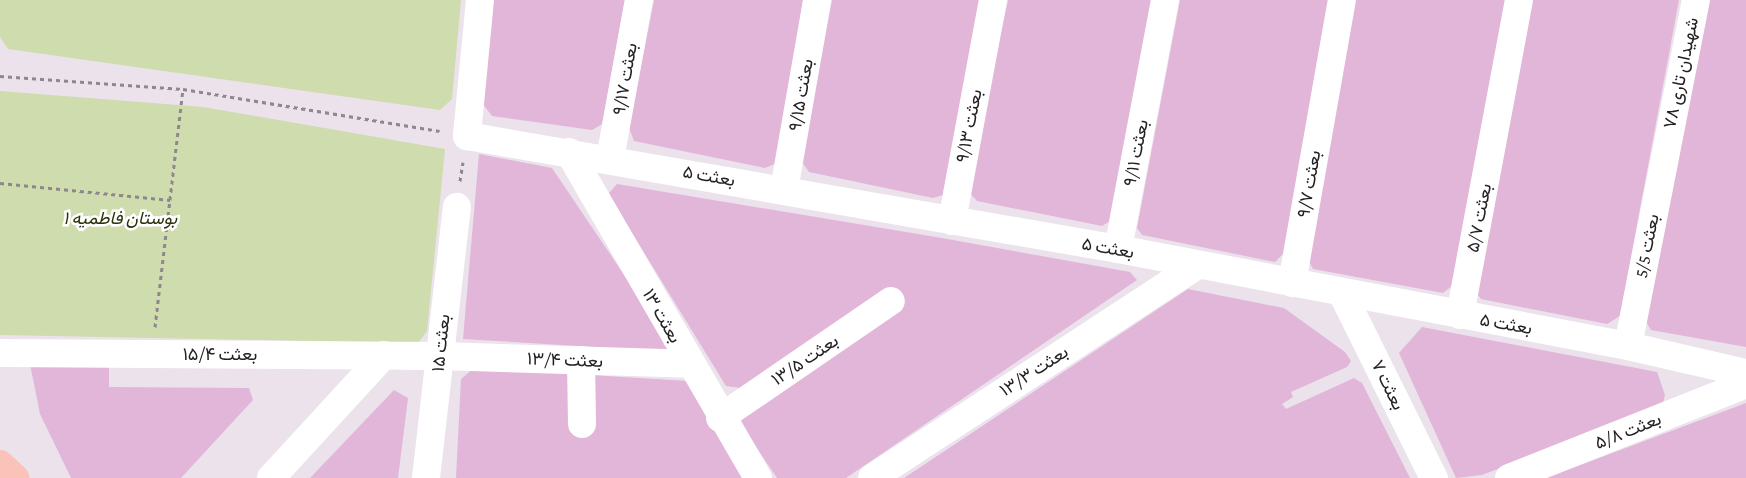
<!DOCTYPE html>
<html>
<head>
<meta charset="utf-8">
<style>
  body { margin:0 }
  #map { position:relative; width:1746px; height:478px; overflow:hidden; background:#ebe2ec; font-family:"Crimson Pro",Vazirmatn,serif }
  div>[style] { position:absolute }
  .green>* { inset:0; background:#cedcae }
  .building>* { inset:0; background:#e2b6d9 }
  .path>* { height:3px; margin-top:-1.5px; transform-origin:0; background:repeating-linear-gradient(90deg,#8e878f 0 4px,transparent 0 8px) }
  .minor>* { height:28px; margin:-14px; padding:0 14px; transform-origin:14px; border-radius:14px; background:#fff }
  .major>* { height:28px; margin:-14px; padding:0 14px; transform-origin:14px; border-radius:14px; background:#fac2b9 }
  span { translate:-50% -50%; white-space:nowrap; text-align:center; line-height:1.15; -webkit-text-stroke:5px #fff; paint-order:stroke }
  .street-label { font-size:18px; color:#242024 }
  .park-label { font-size:18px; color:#2a330d; font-style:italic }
</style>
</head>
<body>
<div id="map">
  <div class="green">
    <i style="clip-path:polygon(0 0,461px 0,452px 99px,440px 110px,8px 49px,0 37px)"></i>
    <i style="clip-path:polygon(0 91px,203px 107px,445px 149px,427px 331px,418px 343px,0 335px)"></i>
  </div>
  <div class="building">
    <i style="clip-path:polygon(493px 0,625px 0,602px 124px,592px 130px,492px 116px,482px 103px)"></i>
    <i style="clip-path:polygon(654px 0,803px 0,777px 163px,765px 168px,634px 141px,629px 128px)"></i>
    <i style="clip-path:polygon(832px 0,980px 0,943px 195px,933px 198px,809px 172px,802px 162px)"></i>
    <i style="clip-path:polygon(1008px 0,1154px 0,1112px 220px,1102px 226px,977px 201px,968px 191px)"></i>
    <i style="clip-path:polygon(1180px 0,1330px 0,1284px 253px,1275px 262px,1142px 235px,1137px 228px)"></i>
    <i style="clip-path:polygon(1355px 0,1506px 0,1452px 286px,1443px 293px,1313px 269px,1307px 258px)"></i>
    <i style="clip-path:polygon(1531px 0,1679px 0,1620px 316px,1607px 324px,1481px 299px,1474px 290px)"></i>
    <i style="clip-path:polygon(1705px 0,1746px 0,1746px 347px,1651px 330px,1643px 317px)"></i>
    <i style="clip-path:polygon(479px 154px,552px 168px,676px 352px,463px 339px)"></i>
    <i style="clip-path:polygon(617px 184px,942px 238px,1130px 272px,1137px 280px,846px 478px,777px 478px,740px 423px,740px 388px,726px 386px,608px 194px)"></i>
    <i style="clip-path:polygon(1188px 289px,1284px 308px,1345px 352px,1351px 361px,1347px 367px,1291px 392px,1293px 397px,1282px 404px,1286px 409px,1354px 378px,1362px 383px,1410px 478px,904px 478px)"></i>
    <i style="clip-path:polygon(1422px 327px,1657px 372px,1665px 395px,1662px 406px,1482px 475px,1456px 478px,1399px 353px)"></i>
    <i style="clip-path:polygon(29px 359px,109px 361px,109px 387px,249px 388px,253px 400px,181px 478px,71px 478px,40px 414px)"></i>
    <i style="clip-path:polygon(474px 368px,689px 381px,745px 478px,456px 478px,461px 379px)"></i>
    <i style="clip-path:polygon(394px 390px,408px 398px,398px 478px,310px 478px)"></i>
    <i style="clip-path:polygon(1746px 403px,1746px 478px,1545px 478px,1583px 464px)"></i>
  </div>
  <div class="path">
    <i style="left:0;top:76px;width:183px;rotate:4.1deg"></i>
    <i style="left:183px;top:89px;width:260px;rotate:9.3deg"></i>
    <i style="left:460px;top:181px;width:19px;rotate:-81deg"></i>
    <i style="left:0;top:183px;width:171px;rotate:5.7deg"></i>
    <i style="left:155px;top:327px;width:240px;rotate:-83.3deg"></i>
  </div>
  <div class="minor">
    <i style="left:480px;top:0;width:137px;rotate:95.5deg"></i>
    <i style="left:467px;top:136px;width:661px;rotate:9.85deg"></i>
    <i style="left:1118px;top:249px;width:519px;rotate:10.77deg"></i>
    <i style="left:1628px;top:346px;width:121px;rotate:12.9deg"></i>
    <i style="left:569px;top:152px;width:377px;rotate:59.9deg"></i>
    <i style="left:610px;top:159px;width:162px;rotate:-79.7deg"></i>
    <i style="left:784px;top:190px;width:193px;rotate:-80.1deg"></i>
    <i style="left:952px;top:221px;width:225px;rotate:-79.5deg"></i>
    <i style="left:1118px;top:249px;width:253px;rotate:-79.3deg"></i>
    <i style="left:1292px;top:283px;width:287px;rotate:-80deg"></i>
    <i style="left:1342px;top:293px;width:207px;rotate:63.6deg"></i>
    <i style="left:1460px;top:315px;width:320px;rotate:-79.4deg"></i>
    <i style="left:1628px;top:346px;width:353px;rotate:-78.9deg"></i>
    <i style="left:0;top:353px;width:440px;rotate:0.4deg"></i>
    <i style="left:440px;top:356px;width:249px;rotate:1.8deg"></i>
    <i style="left:581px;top:360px;width:64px;rotate:89.1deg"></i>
    <i style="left:720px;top:418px;width:207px;rotate:-34.4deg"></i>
    <i style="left:271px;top:478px;width:167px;rotate:-47.4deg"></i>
    <i style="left:426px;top:478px;width:273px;rotate:-83.5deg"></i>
    <i style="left:872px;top:478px;width:389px;rotate:-33.2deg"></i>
    <i style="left:1509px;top:478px;width:255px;rotate:-21.6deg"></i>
  </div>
  <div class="major">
    <i style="left:0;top:464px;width:21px;rotate:43deg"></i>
  </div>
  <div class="street-label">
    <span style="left:1681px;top:73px;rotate:-78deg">شهیدان تاری ۷۸</span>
    <span style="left:625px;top:79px;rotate:-80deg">بعثت ۹/۱۷</span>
    <span style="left:801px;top:95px;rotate:-80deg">بعثت ۹/۱۵</span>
    <span style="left:969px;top:126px;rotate:-79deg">بعثت ۹/۱۳</span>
    <span style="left:1136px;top:153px;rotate:-79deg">بعثت ۹/۱۱</span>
    <span style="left:709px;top:176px;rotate:10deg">بعثت ۵</span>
    <span style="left:1309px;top:184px;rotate:-80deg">بعثت ۹/۷</span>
    <span style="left:1479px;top:218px;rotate:-79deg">بعثت ۵/۷</span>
    <span style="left:1647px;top:246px;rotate:-79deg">بعثت 5/5</span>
    <span style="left:1108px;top:248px;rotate:10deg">بعثت ۵</span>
    <span style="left:662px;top:316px;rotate:60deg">بعثت ۱۳</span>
    <span style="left:1506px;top:324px;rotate:10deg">بعثت ۵</span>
    <span style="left:441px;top:343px;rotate:-84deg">بعثت ۱۵</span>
    <span style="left:220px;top:354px">بعثت ۱۵/۴</span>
    <span style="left:565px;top:360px;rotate:2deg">بعثت ۱۳/۴</span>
    <span style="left:805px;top:360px;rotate:-34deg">بعثت ۱۳/۵</span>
    <span style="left:1034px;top:371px;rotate:-33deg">بعثت ۱۳/۳</span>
    <span style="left:1388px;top:385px;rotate:64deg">بعثت ۷</span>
    <span style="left:1628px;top:431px;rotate:-22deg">بعثت ۵/۸</span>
  </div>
  <div class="park-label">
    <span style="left:120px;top:218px">بوستان فاطمیه ۱</span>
  </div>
</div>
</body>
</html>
